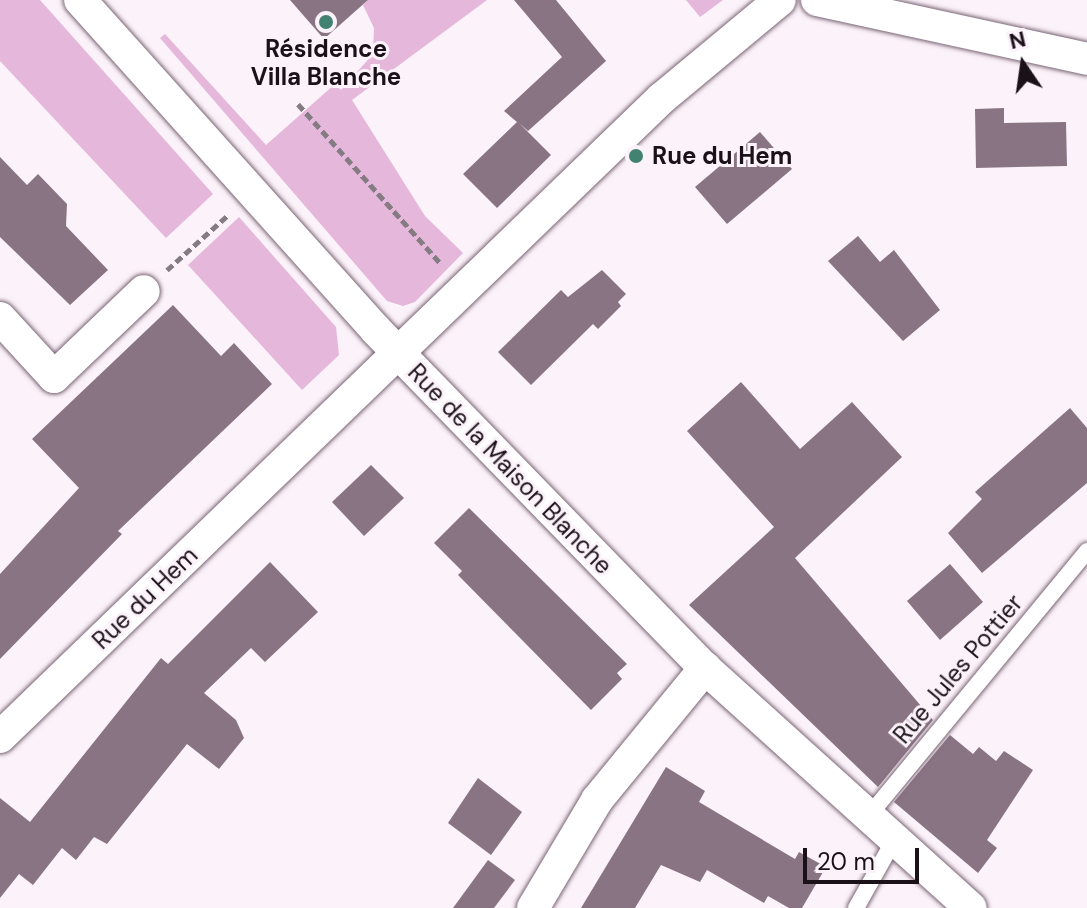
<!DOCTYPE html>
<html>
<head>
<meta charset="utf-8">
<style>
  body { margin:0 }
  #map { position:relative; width:1087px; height:908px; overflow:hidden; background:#fcf2f9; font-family:"DM Sans",sans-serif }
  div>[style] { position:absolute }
  .green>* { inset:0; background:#e5b7da }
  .building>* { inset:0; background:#897484 }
  .path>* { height:5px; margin-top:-2.5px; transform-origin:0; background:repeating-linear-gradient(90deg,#857c83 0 8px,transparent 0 12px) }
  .roads { filter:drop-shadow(0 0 2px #796474) drop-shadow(0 0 2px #796474) }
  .lane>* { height:16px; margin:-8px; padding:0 8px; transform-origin:8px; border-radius:8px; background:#fff }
  .street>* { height:32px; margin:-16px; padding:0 16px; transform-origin:16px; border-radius:16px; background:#fff }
  .dots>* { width:22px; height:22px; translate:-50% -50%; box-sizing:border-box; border:4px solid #fcf2f9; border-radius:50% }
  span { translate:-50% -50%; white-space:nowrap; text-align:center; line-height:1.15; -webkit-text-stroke:6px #fcf2f9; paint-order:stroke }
  .poi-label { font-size:24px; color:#1a1218; font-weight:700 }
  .left { translate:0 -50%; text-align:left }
  .street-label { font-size:24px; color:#1a1218 }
  .north { position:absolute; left:983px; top:24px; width:80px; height:80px; -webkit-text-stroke:6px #fcf2f9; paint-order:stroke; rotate:347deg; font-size:22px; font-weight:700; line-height:32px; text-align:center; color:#1a1218 }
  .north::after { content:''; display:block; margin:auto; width:28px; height:36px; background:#1a1218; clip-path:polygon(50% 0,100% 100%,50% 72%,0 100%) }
  .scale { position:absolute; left:803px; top:848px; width:116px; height:36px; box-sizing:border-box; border:4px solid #1a1218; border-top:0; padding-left:10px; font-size:24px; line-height:28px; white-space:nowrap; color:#1a1218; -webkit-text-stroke:6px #fcf2f9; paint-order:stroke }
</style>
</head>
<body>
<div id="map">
  <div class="green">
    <i style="clip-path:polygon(0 0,40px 0,213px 194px,166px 238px,0 61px)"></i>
    <i style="clip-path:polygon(368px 0,487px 0,352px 100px,425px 216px,463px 253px,415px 302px,403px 306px,387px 301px,160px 38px,165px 34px,266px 145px,335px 84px,341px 90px,373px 54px,374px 28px,363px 5px)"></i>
    <i style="clip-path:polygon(686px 0,723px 0,700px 17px)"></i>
    <i style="clip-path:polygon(239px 217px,336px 327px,339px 355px,302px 390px,188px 265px)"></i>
  </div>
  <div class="building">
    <i style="clip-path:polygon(290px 0,368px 0,324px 39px)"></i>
    <i style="clip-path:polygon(514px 0,556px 0,606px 61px,528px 131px,519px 123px,551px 155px,497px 208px,463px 174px,517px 122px,504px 111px,562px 57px)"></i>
    <i style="clip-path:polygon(1004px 108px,1004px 123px,1066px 122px,1067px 166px,976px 168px,975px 109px)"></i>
    <i style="clip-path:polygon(760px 132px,792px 169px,727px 224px,695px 187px)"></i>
    <i style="clip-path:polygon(0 157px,27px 185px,38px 174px,67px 204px,66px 226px,108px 270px,70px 305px,0 237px)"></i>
    <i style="clip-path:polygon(858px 236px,880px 262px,894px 250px,940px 310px,903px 341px,828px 261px)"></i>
    <i style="clip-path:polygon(602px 270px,626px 294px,618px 302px,621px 306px,598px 329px,593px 324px,531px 385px,498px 352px,561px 290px,568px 297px)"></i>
    <i style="clip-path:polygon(173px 305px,221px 356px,234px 343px,272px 384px,118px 531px,122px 534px,0 659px,0 574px,79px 488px,32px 439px)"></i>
    <i style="clip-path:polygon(741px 382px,800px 449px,852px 402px,902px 457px,795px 558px,933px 720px,878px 787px,689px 605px,774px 527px,687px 431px)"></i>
    <i style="clip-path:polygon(1070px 408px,1087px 428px,1087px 483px,982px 573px,948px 533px,982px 499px,975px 492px)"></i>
    <i style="clip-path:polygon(371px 465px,404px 498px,364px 536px,332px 502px)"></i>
    <i style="clip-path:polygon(469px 508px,627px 664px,617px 673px,622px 679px,591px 710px,458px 575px,462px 571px,434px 543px)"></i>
    <i style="clip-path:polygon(270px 562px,318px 612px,265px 662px,251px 648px,204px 693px,236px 720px,244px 738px,219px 769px,187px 744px,107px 844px,94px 837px,76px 860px,62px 848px,33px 885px,19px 874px,0 898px,0 798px,30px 822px,161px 658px,168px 664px)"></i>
    <i style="clip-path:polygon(950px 564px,983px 602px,940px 640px,907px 601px)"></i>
    <i style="clip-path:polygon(950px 735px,973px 754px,979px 747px,996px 761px,1004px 751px,1033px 770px,987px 840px,997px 848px,978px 873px,894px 802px)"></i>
    <i style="clip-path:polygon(666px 767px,705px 791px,699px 802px,795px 859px,799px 852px,826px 867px,802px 908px,789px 908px,768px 896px,764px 903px,707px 870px,700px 882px,661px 865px,635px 908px,581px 908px)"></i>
    <i style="clip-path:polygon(478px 778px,522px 812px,491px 855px,448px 823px)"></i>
    <i style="clip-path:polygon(488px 860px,515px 880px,494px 908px,453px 908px)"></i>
  </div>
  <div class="path">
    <i style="left:298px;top:104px;width:215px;rotate:48.2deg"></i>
    <i style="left:167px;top:270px;width:82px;rotate:-42deg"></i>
  </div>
  <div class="roads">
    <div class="lane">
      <i style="left:867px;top:818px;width:346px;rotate:-50.5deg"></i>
      <i style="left:856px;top:908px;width:76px;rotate:-60.7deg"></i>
    </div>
    <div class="street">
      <i style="left:80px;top:0;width:443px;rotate:48.1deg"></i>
      <i style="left:376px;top:330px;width:472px;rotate:45.8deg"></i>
      <i style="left:705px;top:668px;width:358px;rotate:42.1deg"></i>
      <i style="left:817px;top:0;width:276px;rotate:12.3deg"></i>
      <i style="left:0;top:318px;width:80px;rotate:47.5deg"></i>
      <i style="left:54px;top:377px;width:124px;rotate:-43.7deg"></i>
      <i style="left:0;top:737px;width:920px;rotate:-43.99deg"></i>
      <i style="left:662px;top:98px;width:153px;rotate:-39.7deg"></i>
      <i style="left:533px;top:908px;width:126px;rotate:-59.3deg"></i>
      <i style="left:597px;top:800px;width:171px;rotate:-50.7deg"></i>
    </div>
  </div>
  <div class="dots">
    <i style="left:326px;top:22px;background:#428270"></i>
    <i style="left:636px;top:156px;background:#428270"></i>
  </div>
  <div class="poi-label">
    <span style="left:326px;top:63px">Résidence<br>Villa Blanche</span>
    <span class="left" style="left:652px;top:156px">Rue du Hem</span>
  </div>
  <div class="street-label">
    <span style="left:510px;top:469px;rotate:46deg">Rue de la Maison Blanche</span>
    <span style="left:145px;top:598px;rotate:-44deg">Rue du Hem</span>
    <span style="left:958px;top:669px;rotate:-50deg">Rue Jules Pottier</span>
  </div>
  <div class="north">N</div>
  <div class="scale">20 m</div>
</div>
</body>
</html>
